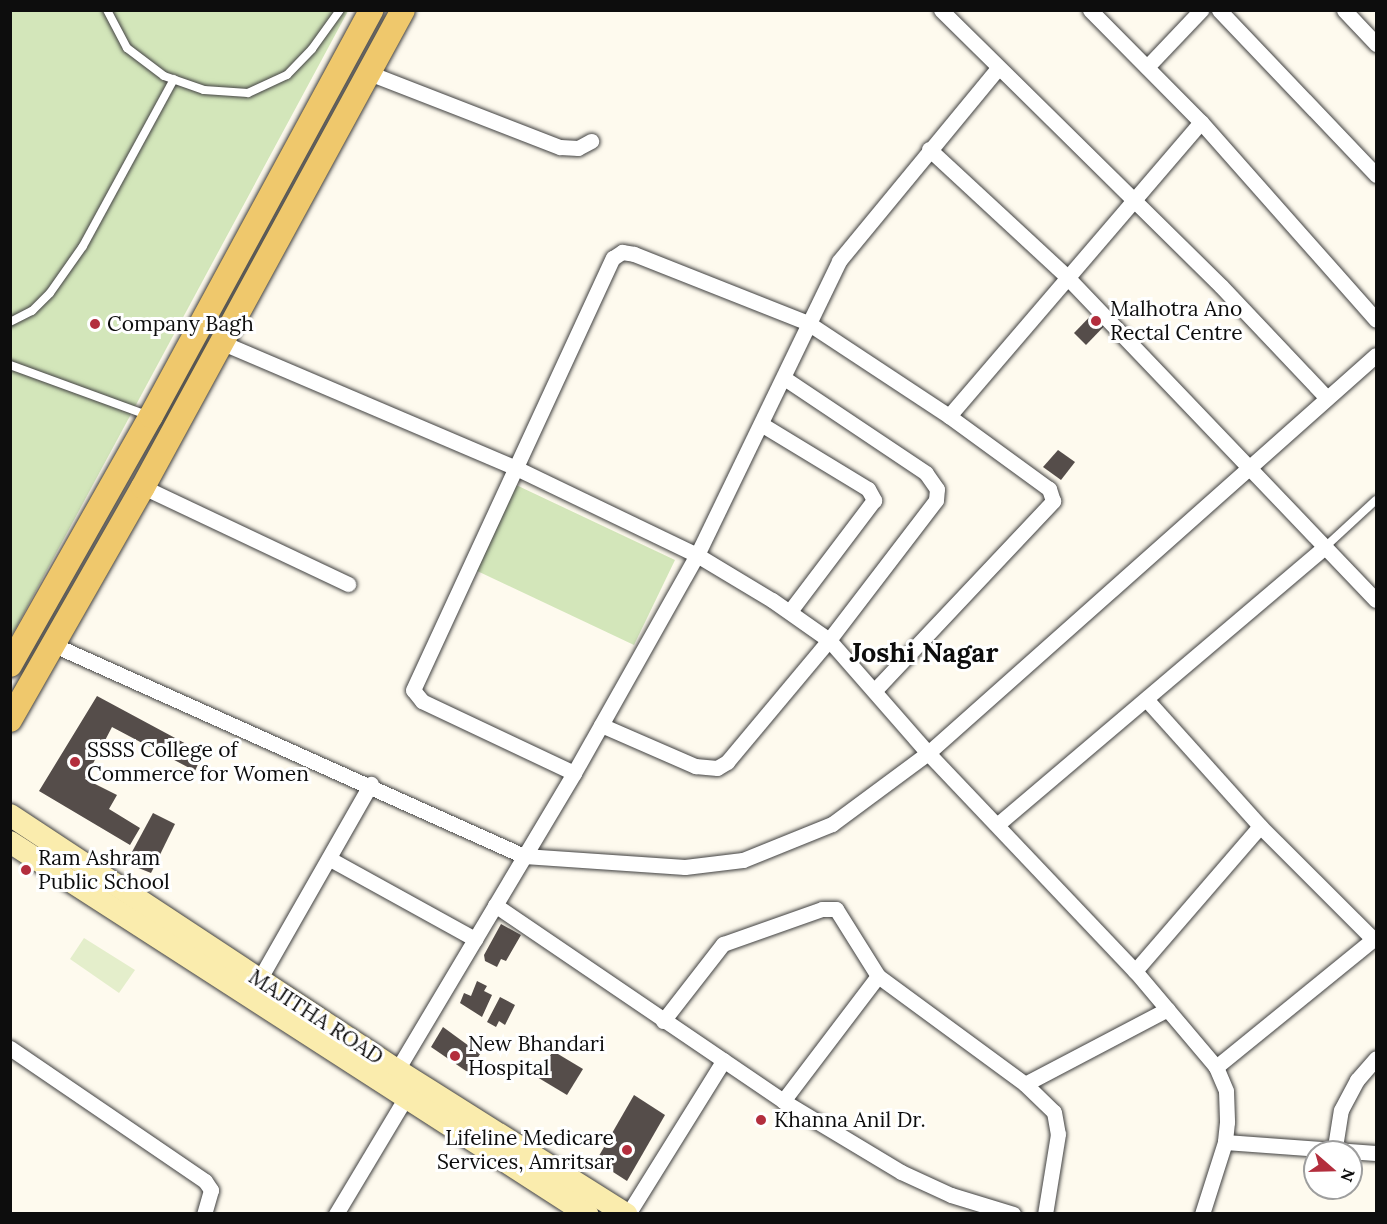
<!DOCTYPE html>
<html>
<head>
<meta charset="utf-8">
<style>
  body { margin:0 }
  #map { position:relative; width:1387px; height:1224px; overflow:hidden; background:#fefaee; font-family:Lora,serif }
  div>[style] { position:absolute }
  .green>* { inset:0; background:#d3e6ba }
  .pitch>* { inset:0; background:#e4eecb }
  .building>* { inset:0; background:#554d4a }
  .roads { filter:drop-shadow(0 0 2px #404040) drop-shadow(0 0 2px #404040) }
  .service>* { height:8px; margin:-4px; padding:0 4px; transform-origin:4px; border-radius:4px; background:#fff }
  .minor>* { height:15px; margin:-7.5px; padding:0 7.5px; transform-origin:7.5px; border-radius:7.5px; background:#fff }
  .secondary>* { height:22px; margin:-11px; padding:0 11px; transform-origin:11px; border-radius:11px; background:#faecad }
  .primary>* { height:24px; margin:-12px; padding:0 12px; transform-origin:12px; border-radius:12px; background:#efc86c }
  .dots>* { width:16px; height:16px; translate:-50% -50%; box-sizing:border-box; border:3px solid #fff; border-radius:50% }
  span { translate:-50% -50%; white-space:nowrap; text-align:center; line-height:1.15; -webkit-text-stroke:6px #fff; paint-order:stroke }
  .poi-label { font-size:21px; color:#0d0d0d }
  .left { translate:0 -50%; text-align:left }
  .right { translate:-100% -50%; text-align:right }
  .street-label { font-size:21px; color:#0d0d0d }
  .district-label { font-size:27px; color:#0d0d0d; font-weight:700 }
  .frame { position:absolute; inset:0; border:12px solid #0d0d0d; pointer-events:none }
  .north { position:absolute; left:1303px; top:1140px; width:60px; height:60px; box-sizing:border-box; background:#fff; border:2px solid #9e9e9e; border-radius:50%; rotate:110deg; font-size:16px; font-weight:700; line-height:24px; text-align:center; color:#0d0d0d }
  .north::after { content:''; display:block; margin:auto; width:21px; height:27px; background:#b32e3d; clip-path:polygon(50% 0,100% 100%,50% 72%,0 100%) }
</style>
</head>
<body>
<div id="map">
  <div class="green">
    <i style="clip-path:polygon(11px 11px,348px 11px,11px 637px)"></i>
    <i style="clip-path:polygon(514px 484px,675px 560px,634px 645px,473px 569px)"></i>
  </div>
  <div class="pitch">
    <i style="clip-path:polygon(84px 938px,135px 970px,119px 993px,70px 959px)"></i>
  </div>
  <div class="building">
    <i style="clip-path:polygon(1102px 304px,1114px 316px,1086px 345px,1074px 333px)"></i>
    <i style="clip-path:polygon(1058px 450px,1075px 462px,1061px 480px,1043px 467px)"></i>
    <i style="clip-path:polygon(97px 696px,203px 753px,195px 771px,112px 727px,85px 779px,117px 795px,109px 809px,140px 828px,130px 845px,39px 791px)"></i>
    <i style="clip-path:polygon(153px 813px,175px 824px,151px 873px,126px 863px)"></i>
    <i style="clip-path:polygon(501px 924px,521px 935px,506px 961px,501px 959px,497px 967px,485px 961px,484px 955px)"></i>
    <i style="clip-path:polygon(477px 981px,487px 986px,484px 991px,492px 995px,482px 1017px,460px 1003px,464px 993px,471px 996px)"></i>
    <i style="clip-path:polygon(500px 997px,515px 1005px,505px 1025px,499px 1021px,496px 1027px,487px 1022px)"></i>
    <i style="clip-path:polygon(443px 1027px,480px 1054px,469px 1073px,431px 1047px)"></i>
    <i style="clip-path:polygon(553px 1051px,583px 1069px,567px 1095px,537px 1077px)"></i>
    <i style="clip-path:polygon(634px 1095px,665px 1115px,627px 1181px,596px 1161px)"></i>
  </div>
  <div class="roads">
    <div class="service">
      <i style="left:107px;top:10px;width:43px;rotate:62.2deg"></i>
      <i style="left:127px;top:48px;width:46px;rotate:37.1deg"></i>
      <i style="left:164px;top:76px;width:42px;rotate:19.3deg"></i>
      <i style="left:204px;top:90px;width:44px;rotate:3.9deg"></i>
      <i style="left:248px;top:93px;width:43px;rotate:-24.8deg"></i>
      <i style="left:287px;top:75px;width:36px;rotate:-46deg"></i>
      <i style="left:312px;top:49px;width:48px;rotate:-54.3deg"></i>
      <i style="left:10px;top:322px;width:25px;rotate:-27deg"></i>
      <i style="left:32px;top:311px;width:25px;rotate:-45deg"></i>
      <i style="left:50px;top:293px;width:57px;rotate:-54.9deg"></i>
      <i style="left:83px;top:246px;width:190px;rotate:-61.4deg"></i>
      <i style="left:10px;top:365px;width:146px;rotate:20.1deg"></i>
      <i style="left:1325px;top:547px;width:69px;rotate:-42.7deg"></i>
    </div>
    <div class="minor">
      <i style="left:941px;top:10px;width:393px;rotate:44.6deg"></i>
      <i style="left:1221px;top:286px;width:154px;rotate:46.6deg"></i>
      <i style="left:1090px;top:10px;width:158px;rotate:45.3deg"></i>
      <i style="left:1201px;top:122px;width:264px;rotate:48.5deg"></i>
      <i style="left:1219px;top:10px;width:228px;rotate:46.4deg"></i>
      <i style="left:1344px;top:10px;width:47px;rotate:46.7deg"></i>
      <i style="left:1147px;top:67px;width:79px;rotate:-46.5deg"></i>
      <i style="left:369px;top:73px;width:205px;rotate:21.2deg"></i>
      <i style="left:560px;top:147px;width:18px;rotate:3deg"></i>
      <i style="left:578px;top:148px;width:15px;rotate:-28deg"></i>
      <i style="left:929px;top:149px;width:187px;rotate:42.8deg"></i>
      <i style="left:1066px;top:276px;width:448px;rotate:46.3deg"></i>
      <i style="left:223px;top:343px;width:316px;rotate:23.1deg"></i>
      <i style="left:514px;top:467px;width:203px;rotate:25.7deg"></i>
      <i style="left:697px;top:555px;width:87px;rotate:31deg"></i>
      <i style="left:772px;top:600px;width:70px;rotate:35.1deg"></i>
      <i style="left:829px;top:640px;width:150px;rotate:48.8deg"></i>
      <i style="left:928px;top:753px;width:301px;rotate:46.5deg"></i>
      <i style="left:1135px;top:971px;width:126px;rotate:49.8deg"></i>
      <i style="left:1216px;top:1067px;width:26px;rotate:67deg"></i>
      <i style="left:1226px;top:1091px;width:31px;rotate:88deg"></i>
      <i style="left:1227px;top:1122px;width:20px;rotate:96deg"></i>
      <i style="left:1225px;top:1142px;width:76px;rotate:107.7deg"></i>
      <i style="left:761px;top:424px;width:125px;rotate:31.3deg"></i>
      <i style="left:868px;top:489px;width:13px;rotate:61deg"></i>
      <i style="left:874px;top:500px;width:139px;rotate:127.1deg"></i>
      <i style="left:143px;top:487px;width:227px;rotate:25.3deg"></i>
      <i style="left:54px;top:645px;width:515px;rotate:24.18deg"></i>
      <i style="left:524px;top:856px;width:161px;rotate:3.9deg"></i>
      <i style="left:685px;top:867px;width:58px;rotate:-6.9deg"></i>
      <i style="left:743px;top:860px;width:96px;rotate:-22deg"></i>
      <i style="left:832px;top:824px;width:119px;rotate:-36.5deg"></i>
      <i style="left:928px;top:753px;width:599px;rotate:-41.62deg"></i>
      <i style="left:875px;top:690px;width:260px;rotate:-46.7deg"></i>
      <i style="left:1053px;top:501px;width:13px;rotate:-108deg"></i>
      <i style="left:1049px;top:489px;width:124px;rotate:-143.9deg"></i>
      <i style="left:1146px;top:699px;width:171px;rotate:48.1deg"></i>
      <i style="left:1260px;top:826px;width:161px;rotate:45deg"></i>
      <i style="left:601px;top:725px;width:103px;rotate:23.6deg"></i>
      <i style="left:695px;top:766px;width:22px;rotate:5deg"></i>
      <i style="left:717px;top:768px;width:12px;rotate:-31deg"></i>
      <i style="left:727px;top:762px;width:159px;rotate:-50.1deg"></i>
      <i style="left:829px;top:640px;width:176px;rotate:-52.6deg"></i>
      <i style="left:936px;top:500px;width:11px;rotate:-85deg"></i>
      <i style="left:937px;top:489px;width:19px;rotate:-125deg"></i>
      <i style="left:926px;top:473px;width:171px;rotate:-146.2deg"></i>
      <i style="left:574px;top:773px;width:168px;rotate:-154.7deg"></i>
      <i style="left:422px;top:701px;width:14px;rotate:-129deg"></i>
      <i style="left:413px;top:690px;width:476px;rotate:-65.2deg"></i>
      <i style="left:613px;top:258px;width:11px;rotate:-34deg"></i>
      <i style="left:622px;top:252px;width:12px;rotate:9deg"></i>
      <i style="left:634px;top:254px;width:187px;rotate:21.6deg"></i>
      <i style="left:808px;top:323px;width:169px;rotate:33.4deg"></i>
      <i style="left:949px;top:416px;width:387px;rotate:-49.4deg"></i>
      <i style="left:998px;top:824px;width:427px;rotate:-40.3deg"></i>
      <i style="left:330px;top:859px;width:166px;rotate:28.9deg"></i>
      <i style="left:495px;top:905px;width:348px;rotate:34.2deg"></i>
      <i style="left:783px;top:1101px;width:138px;rotate:31deg"></i>
      <i style="left:901px;top:1172px;width:55px;rotate:24.7deg"></i>
      <i style="left:951px;top:1195px;width:65px;rotate:17deg"></i>
      <i style="left:1135px;top:971px;width:191px;rotate:-49.2deg"></i>
      <i style="left:255px;top:987px;width:234px;rotate:-60.3deg"></i>
      <i style="left:663px;top:1021px;width:98px;rotate:-52.1deg"></i>
      <i style="left:723px;top:944px;width:105px;rotate:-19.5deg"></i>
      <i style="left:822px;top:909px;width:14px"></i>
      <i style="left:836px;top:909px;width:79px;rotate:57.9deg"></i>
      <i style="left:878px;top:976px;width:182px;rotate:36.3deg"></i>
      <i style="left:1025px;top:1084px;width:40px;rotate:44deg"></i>
      <i style="left:1054px;top:1112px;width:22px;rotate:80deg"></i>
      <i style="left:1058px;top:1134px;width:81px;rotate:99.2deg"></i>
      <i style="left:10px;top:1048px;width:236px;rotate:34.3deg"></i>
      <i style="left:205px;top:1181px;width:11px;rotate:56deg"></i>
      <i style="left:211px;top:1190px;width:25px;rotate:106deg"></i>
      <i style="left:1216px;top:1067px;width:206px;rotate:-39.1deg"></i>
      <i style="left:397px;top:1070px;width:346px;rotate:-59.2deg"></i>
      <i style="left:574px;top:773px;width:250px;rotate:-60.6deg"></i>
      <i style="left:697px;top:555px;width:326px;rotate:-64.2deg"></i>
      <i style="left:839px;top:261px;width:250px;rotate:-50.5deg"></i>
      <i style="left:1025px;top:1084px;width:161px;rotate:-27.7deg"></i>
      <i style="left:783px;top:1101px;width:157px;rotate:-52.8deg"></i>
      <i style="left:1225px;top:1142px;width:151px;rotate:4.2deg"></i>
      <i style="left:1335px;top:1147px;width:37px;rotate:-81deg"></i>
      <i style="left:1341px;top:1110px;width:34px;rotate:-62deg"></i>
      <i style="left:1357px;top:1080px;width:29px;rotate:-49deg"></i>
      <i style="left:336px;top:1214px;width:136px;rotate:-59.1deg"></i>
      <i style="left:628px;top:1214px;width:181px;rotate:-58.1deg"></i>
    </div>
    <div class="secondary">
      <i style="left:10px;top:815px;width:463px;rotate:33.4deg"></i>
      <i style="left:397px;top:1070px;width:271px;rotate:32.2deg"></i>
      <i style="left:10px;top:842px;width:687px;rotate:32.81deg"></i>
    </div>
    <div class="primary">
      <i style="left:10px;top:665px;width:286px;rotate:-60.5deg"></i>
      <i style="left:151px;top:416px;width:462px;rotate:-61.5deg"></i>
      <i style="left:10px;top:720px;width:268px;rotate:-60.3deg"></i>
      <i style="left:143px;top:487px;width:543px;rotate:-61.41deg"></i>
    </div>
  </div>
  <div class="dots">
    <i style="left:1096px;top:321px;background:#b32e3d"></i>
    <i style="left:95px;top:324px;background:#b32e3d"></i>
    <i style="left:75px;top:762px;background:#b32e3d"></i>
    <i style="left:26px;top:870px;background:#b32e3d"></i>
    <i style="left:455px;top:1056px;background:#b32e3d"></i>
    <i style="left:761px;top:1120px;background:#b32e3d"></i>
    <i style="left:627px;top:1150px;background:#b32e3d"></i>
  </div>
  <div class="poi-label">
    <span class="left" style="left:1110px;top:321px">Malhotra Ano<br>Rectal Centre</span>
    <span class="left" style="left:107px;top:324px">Company Bagh</span>
    <span class="left" style="left:87px;top:762px">SSSS College of<br>Commerce for Women</span>
    <span class="left" style="left:38px;top:870px">Ram Ashram<br>Public School</span>
    <span class="left" style="left:468px;top:1056px">New Bhandari<br>Hospital</span>
    <span class="left" style="left:774px;top:1120px">Khanna Anil Dr.</span>
    <span class="right" style="left:614px;top:1150px">Lifeline Medicare<br>Services, Amritsar</span>
  </div>
  <div class="street-label">
    <span style="left:316px;top:1017px;rotate:33deg">MAJITHA ROAD</span>
  </div>
  <div class="district-label">
    <span style="left:924px;top:653px">Joshi Nagar</span>
  </div>
  <div class="frame"></div>
  <div class="north">N</div>
</div>
</body>
</html>
